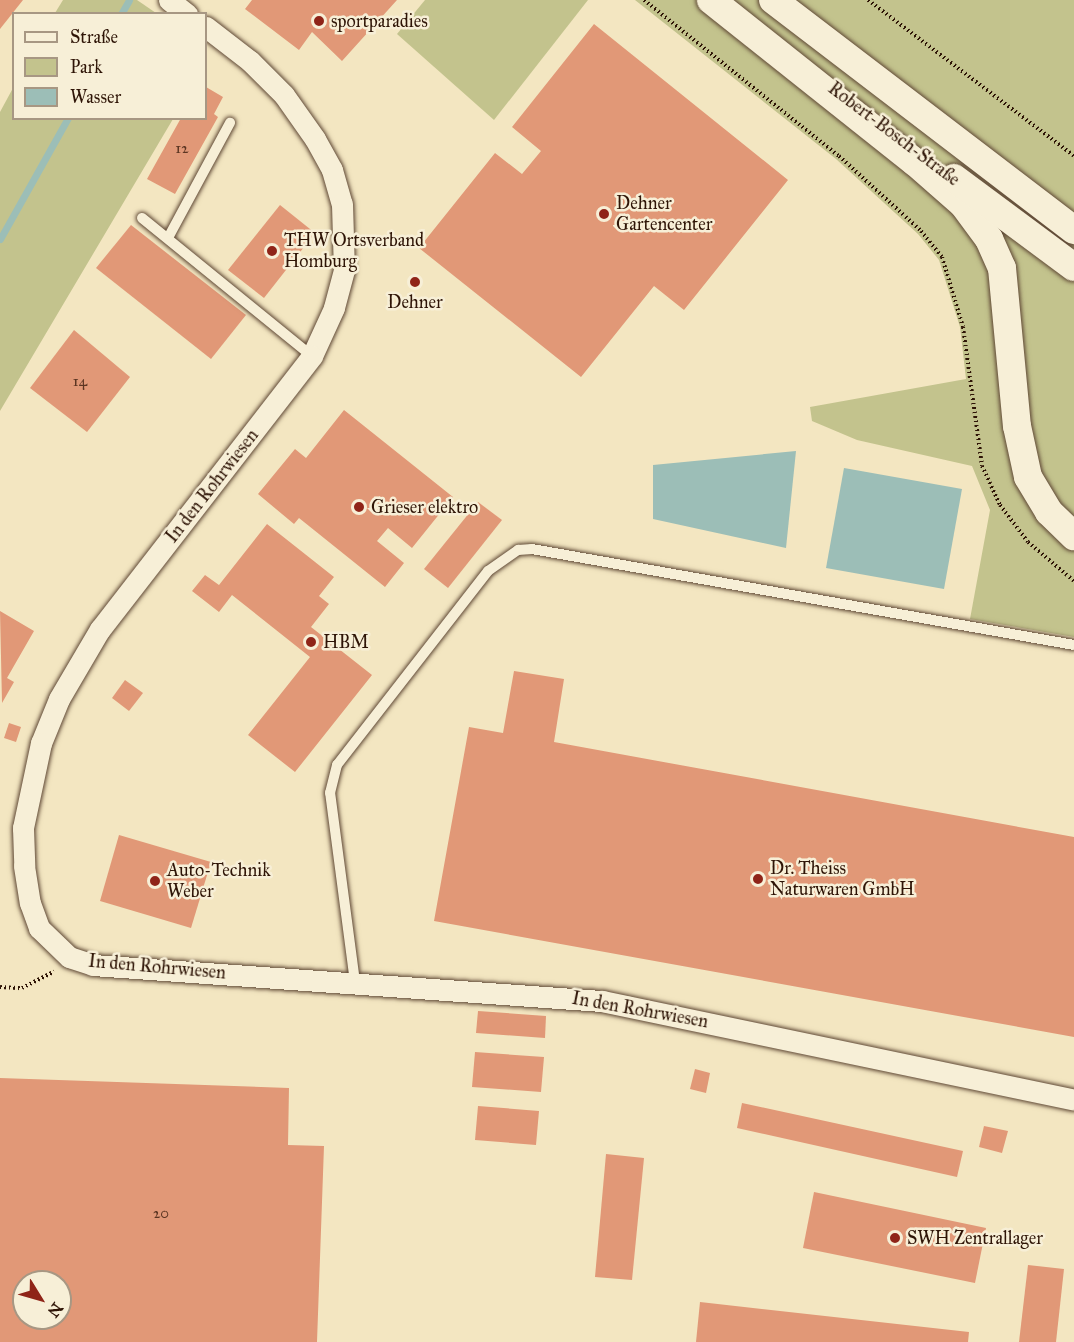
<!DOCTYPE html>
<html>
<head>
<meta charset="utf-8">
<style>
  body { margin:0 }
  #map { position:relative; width:1074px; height:1342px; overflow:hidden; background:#f3e6c1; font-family:"IM FELL Great Primer",serif }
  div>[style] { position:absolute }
  .green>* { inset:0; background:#c3c38d }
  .water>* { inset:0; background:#9cbeb7 }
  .stream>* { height:7px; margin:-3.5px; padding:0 3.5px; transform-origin:3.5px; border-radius:3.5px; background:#9cbeb7 }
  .building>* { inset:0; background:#e19877 }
  .path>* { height:4px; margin-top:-2px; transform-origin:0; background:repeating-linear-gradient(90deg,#2e1406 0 1.5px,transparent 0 4.5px) }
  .roads { filter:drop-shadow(0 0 2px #5f4835) drop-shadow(0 0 2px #5f4835) }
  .lane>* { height:10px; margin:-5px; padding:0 5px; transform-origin:5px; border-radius:5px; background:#f7efd7 }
  .street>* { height:21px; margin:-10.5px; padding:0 10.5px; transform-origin:10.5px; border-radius:10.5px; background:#f7efd7 }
  .secondary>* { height:28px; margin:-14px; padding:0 14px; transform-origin:14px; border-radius:14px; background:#f7efd7 }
  .dots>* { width:16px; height:16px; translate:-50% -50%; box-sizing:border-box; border:3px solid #f7efd7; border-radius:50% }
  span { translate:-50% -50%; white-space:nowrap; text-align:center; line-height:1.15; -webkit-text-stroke:5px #f7efd7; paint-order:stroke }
  .number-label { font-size:15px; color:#5b3522 }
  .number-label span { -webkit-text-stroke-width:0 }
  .poi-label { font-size:18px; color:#2e1406 }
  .left { translate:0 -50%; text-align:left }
  .street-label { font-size:18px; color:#2e1406 }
  .legend { position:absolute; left:12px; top:12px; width:195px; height:108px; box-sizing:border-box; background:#f7efd7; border:2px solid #a79783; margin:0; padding:8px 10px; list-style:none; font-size:18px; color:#2e1406 }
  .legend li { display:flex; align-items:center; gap:12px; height:30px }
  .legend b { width:30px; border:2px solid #a79783 }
  .north { position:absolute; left:12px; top:1270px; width:60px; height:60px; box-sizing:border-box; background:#f7efd7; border:2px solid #a79783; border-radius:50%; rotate:127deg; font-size:16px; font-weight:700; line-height:24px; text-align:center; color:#2e1406 }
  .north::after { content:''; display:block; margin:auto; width:21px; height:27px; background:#8f2418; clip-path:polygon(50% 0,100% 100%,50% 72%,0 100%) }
</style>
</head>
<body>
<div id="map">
  <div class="green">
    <i style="clip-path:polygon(63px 0,137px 0,156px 13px,55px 13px)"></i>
    <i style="clip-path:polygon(425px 0,588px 0,494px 120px,397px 34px)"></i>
    <i style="clip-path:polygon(635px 0,1074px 0,1074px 637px,970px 619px,990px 510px,972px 466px,857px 440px,812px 421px,810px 407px,966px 379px,960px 327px,939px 260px,918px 234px,836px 159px)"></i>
    <i style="clip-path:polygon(13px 88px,14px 118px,173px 119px,0 411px,0 112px)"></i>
  </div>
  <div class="water">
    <i style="clip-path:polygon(796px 451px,786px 548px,653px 519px,653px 465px)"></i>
    <i style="clip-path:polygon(844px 468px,962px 489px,944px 589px,826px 568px)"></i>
  </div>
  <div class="stream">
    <i style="left:121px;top:14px;width:16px;rotate:-60deg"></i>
    <i style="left:0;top:239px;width:139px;rotate:-60.7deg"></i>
  </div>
  <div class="building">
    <i style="clip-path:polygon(0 0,23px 0,0 29px)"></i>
    <i style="clip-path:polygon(252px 0,397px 0,342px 61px,312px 32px,299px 50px,245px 9px)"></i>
    <i style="clip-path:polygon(594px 24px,788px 180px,684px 310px,654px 286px,581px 377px,419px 248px,495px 153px,522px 174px,541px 151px,512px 127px)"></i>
    <i style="clip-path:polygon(206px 87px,223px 97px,214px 114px,218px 117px,175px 194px,147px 179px,181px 118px,206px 118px)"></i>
    <i style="clip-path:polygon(280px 205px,315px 233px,264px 298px,228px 270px)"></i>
    <i style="clip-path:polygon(131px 225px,246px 315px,211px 359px,96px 268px)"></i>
    <i style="clip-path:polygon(74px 330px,130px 377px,87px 432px,30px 388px)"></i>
    <i style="clip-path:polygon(344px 410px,453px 497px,412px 548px,388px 528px,377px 541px,404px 563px,385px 587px,299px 518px,294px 524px,258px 494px,295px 449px,306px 458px)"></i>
    <i style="clip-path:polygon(478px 502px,502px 520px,448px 588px,424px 569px)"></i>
    <i style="clip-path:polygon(267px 524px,334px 577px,319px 596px,329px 604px,311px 627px,372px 675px,295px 772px,248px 735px,310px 657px,232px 595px,219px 612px,192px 591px,205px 575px,219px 585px)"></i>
    <i style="clip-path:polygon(0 611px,34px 631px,7px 678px,14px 682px,2px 703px)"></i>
    <i style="clip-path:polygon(514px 671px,564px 679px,554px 742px,1074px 837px,1074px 1037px,434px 921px,469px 727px,503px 733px)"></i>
    <i style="clip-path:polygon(125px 680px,143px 693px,129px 711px,112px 698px)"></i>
    <i style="clip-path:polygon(9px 723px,21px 727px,16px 742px,4px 738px)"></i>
    <i style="clip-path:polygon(119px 835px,211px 862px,191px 928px,100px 901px)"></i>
    <i style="clip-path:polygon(478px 1011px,546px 1016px,545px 1038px,476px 1033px)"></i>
    <i style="clip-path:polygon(475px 1052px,544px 1057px,541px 1092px,472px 1087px)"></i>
    <i style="clip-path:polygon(695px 1069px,710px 1073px,706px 1093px,690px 1089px)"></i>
    <i style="clip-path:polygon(evenodd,0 1078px,289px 1088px,288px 1145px,324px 1146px,317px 1342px,0 1342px,0 1078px,24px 1282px,60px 1282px,60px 1318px,24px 1318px,24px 1282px)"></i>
    <i style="clip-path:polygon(742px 1103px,963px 1151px,957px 1177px,737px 1128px)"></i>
    <i style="clip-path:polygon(478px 1106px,539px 1111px,536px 1145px,475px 1140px)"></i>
    <i style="clip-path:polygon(984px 1126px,1008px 1131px,1002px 1153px,979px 1147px)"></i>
    <i style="clip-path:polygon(606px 1154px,644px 1158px,632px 1280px,595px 1277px)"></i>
    <i style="clip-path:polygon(814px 1192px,986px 1228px,975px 1283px,803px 1248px)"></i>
    <i style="clip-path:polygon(1028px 1265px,1064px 1269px,1056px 1342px,1019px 1342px)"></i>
    <i style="clip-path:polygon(700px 1302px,969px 1332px,968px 1342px,696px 1342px)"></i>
  </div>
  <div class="path">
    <i style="left:644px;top:0;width:250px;rotate:38.7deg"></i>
    <i style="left:839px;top:156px;width:111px;rotate:42.4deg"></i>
    <i style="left:921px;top:231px;width:33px;rotate:51deg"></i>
    <i style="left:942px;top:257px;width:73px;rotate:73.3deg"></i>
    <i style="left:963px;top:327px;width:140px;rotate:82.2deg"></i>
    <i style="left:982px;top:466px;width:43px;rotate:65.2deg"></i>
    <i style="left:1000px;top:505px;width:46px;rotate:52.9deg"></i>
    <i style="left:1028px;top:542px;width:60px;rotate:40.3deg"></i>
    <i style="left:868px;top:0;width:258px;rotate:37.1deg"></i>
    <i style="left:0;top:987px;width:22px;rotate:3deg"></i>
    <i style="left:22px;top:988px;width:36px;rotate:-27deg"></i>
  </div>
  <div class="roads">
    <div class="lane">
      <i style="left:142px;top:218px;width:219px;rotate:39.1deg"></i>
      <i style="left:168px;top:238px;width:131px;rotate:-61.7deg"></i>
      <i style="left:355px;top:982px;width:191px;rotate:-97.5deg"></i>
      <i style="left:330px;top:793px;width:29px;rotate:-76deg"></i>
      <i style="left:337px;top:765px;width:246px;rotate:-52.1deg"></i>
      <i style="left:488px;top:571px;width:37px;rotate:-35deg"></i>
      <i style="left:518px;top:550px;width:14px;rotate:-4deg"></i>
      <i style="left:532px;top:549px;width:550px;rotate:10.04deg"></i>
    </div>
    <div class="street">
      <i style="left:169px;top:0;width:23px;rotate:38deg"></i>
      <i style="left:206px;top:27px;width:56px;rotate:37.7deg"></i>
      <i style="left:250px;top:61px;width:48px;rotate:45deg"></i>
      <i style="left:284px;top:95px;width:54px;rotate:54.8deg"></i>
      <i style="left:315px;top:139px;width:35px;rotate:61deg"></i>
      <i style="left:332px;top:170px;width:35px;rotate:74deg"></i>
      <i style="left:342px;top:204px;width:66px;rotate:88.3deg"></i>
      <i style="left:344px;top:270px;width:39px;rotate:105deg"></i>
      <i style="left:334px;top:308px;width:53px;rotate:114.6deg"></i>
      <i style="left:312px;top:356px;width:346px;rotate:127.8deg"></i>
      <i style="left:100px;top:629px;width:81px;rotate:120.4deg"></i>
      <i style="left:59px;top:699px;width:48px;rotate:112.2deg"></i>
      <i style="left:41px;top:743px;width:87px;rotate:102deg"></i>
      <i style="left:23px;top:828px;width:38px;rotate:88deg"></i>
      <i style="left:24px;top:866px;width:37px;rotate:81deg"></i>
      <i style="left:30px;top:903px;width:27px;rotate:70deg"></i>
      <i style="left:39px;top:928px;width:42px;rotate:44deg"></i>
      <i style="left:69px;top:957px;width:25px;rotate:18deg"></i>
      <i style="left:93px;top:965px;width:510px;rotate:4.05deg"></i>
      <i style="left:602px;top:1001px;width:482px;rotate:11.8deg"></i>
    </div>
    <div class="secondary">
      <i style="left:711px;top:0;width:260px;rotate:38.5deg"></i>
      <i style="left:915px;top:162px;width:64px;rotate:41.2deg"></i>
      <i style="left:963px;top:204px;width:44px;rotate:53.4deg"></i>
      <i style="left:989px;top:239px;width:32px;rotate:66deg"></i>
      <i style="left:1002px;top:268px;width:159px;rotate:84.6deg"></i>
      <i style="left:1017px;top:426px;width:52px;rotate:77.8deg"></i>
      <i style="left:1028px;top:477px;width:41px;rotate:59deg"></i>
      <i style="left:1049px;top:512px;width:35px;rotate:44deg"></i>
      <i style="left:773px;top:0;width:379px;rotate:37.4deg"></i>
      <i style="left:954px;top:178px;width:149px;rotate:36.6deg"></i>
    </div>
  </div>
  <div class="dots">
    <i style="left:319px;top:21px;background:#8f2418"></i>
    <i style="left:604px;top:214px;background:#8f2418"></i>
    <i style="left:272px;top:251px;background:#8f2418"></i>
    <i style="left:415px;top:282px;background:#8f2418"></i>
    <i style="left:359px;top:507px;background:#8f2418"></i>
    <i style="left:311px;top:642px;background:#8f2418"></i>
    <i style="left:758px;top:879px;background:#8f2418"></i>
    <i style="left:155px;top:881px;background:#8f2418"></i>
    <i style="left:895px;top:1238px;background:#8f2418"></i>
  </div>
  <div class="number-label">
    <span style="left:182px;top:149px">12</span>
    <span style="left:80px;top:382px">14</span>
    <span style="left:161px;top:1214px">20</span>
  </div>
  <div class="poi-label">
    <span class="left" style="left:331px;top:21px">sportparadies</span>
    <span class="left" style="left:616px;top:214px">Dehner<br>Gartencenter</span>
    <span class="left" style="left:284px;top:251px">THW Ortsverband<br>Homburg</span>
    <span style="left:415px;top:302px">Dehner</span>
    <span class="left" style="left:371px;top:507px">Grieser elektro</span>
    <span class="left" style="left:323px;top:642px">HBM</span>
    <span class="left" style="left:770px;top:879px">Dr. Theiss<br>Naturwaren GmbH</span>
    <span class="left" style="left:167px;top:881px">Auto-Technik<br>Weber</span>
    <span class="left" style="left:907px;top:1238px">SWH Zentrallager</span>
  </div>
  <div class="street-label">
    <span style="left:894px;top:134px;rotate:37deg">Robert-Bosch-Straße</span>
    <span style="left:212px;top:486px;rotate:-52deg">In den Rohrwiesen</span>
    <span style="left:157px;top:967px;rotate:5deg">In den Rohrwiesen</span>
    <span style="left:640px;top:1010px;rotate:10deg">In den Rohrwiesen</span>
  </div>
  <ul class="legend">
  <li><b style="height:8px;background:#f7efd7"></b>Straße</li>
  <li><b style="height:16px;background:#c3c38d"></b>Park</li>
  <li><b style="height:16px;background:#9cbeb7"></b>Wasser</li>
  </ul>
  <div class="north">N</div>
</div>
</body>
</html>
